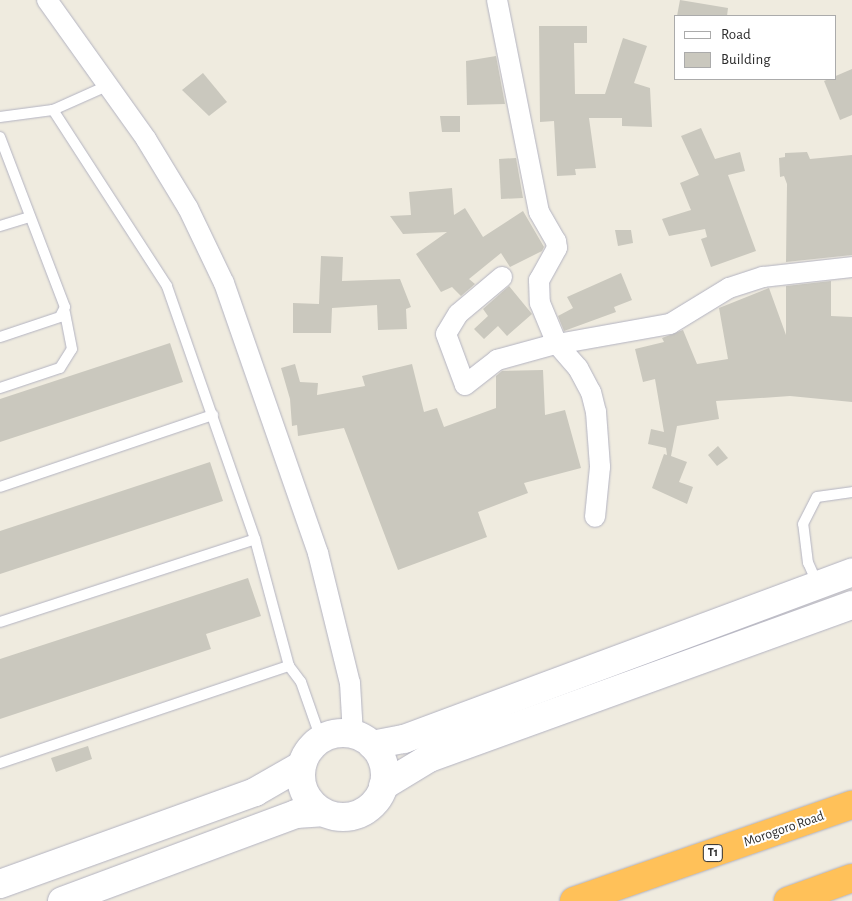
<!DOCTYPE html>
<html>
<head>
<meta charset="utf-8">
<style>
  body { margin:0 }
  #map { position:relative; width:852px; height:901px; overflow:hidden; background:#efebdf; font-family:"Alegreya Sans",sans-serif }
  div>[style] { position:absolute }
  .building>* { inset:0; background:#cac8be }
  .roads { filter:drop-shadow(0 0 1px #b3b3c1) drop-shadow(0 0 1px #b3b3c1) }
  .lane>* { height:10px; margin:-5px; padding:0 5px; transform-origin:5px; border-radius:5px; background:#fff }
  .street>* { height:20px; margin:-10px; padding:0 10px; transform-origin:10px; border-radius:10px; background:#fff }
  .secondary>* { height:28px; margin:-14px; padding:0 14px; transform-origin:14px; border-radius:14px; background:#fff }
  .secondary>.ring { margin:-14px; padding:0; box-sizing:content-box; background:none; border:28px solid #fff; border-radius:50% }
  .highway>* { height:28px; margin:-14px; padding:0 14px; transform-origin:14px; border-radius:14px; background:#ffc159 }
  span { translate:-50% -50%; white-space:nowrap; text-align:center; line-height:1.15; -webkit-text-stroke:4px #fff; paint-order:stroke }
  .shield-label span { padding:1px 4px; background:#fff; border:1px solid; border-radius:4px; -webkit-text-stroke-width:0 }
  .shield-label { font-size:12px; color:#2d2d2d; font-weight:700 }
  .street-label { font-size:14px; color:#2d2d2d }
  .legend { position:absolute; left:674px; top:15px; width:162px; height:65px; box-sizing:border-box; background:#fff; border:1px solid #ababab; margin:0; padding:6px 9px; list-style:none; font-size:15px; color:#2d2d2d }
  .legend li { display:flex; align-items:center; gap:10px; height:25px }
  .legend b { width:25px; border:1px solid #ababab }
</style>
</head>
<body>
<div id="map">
  <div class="building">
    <i style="clip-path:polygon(680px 0,728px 8px,727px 16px,677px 16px)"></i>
    <i style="clip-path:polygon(539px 26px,587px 26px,587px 43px,574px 43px,575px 94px,605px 94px,623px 38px,647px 46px,634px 83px,650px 88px,652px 127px,622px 126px,622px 118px,589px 118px,596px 168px,575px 169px,576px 175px,557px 176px,554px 121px,540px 122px)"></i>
    <i style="clip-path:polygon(496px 56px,505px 104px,467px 105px,466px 61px)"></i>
    <i style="clip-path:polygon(852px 69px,852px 115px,840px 120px,824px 81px)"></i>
    <i style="clip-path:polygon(203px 73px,227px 102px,209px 116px,182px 90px)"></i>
    <i style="clip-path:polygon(440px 116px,460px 116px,460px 132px,442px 132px)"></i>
    <i style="clip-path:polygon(701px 128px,715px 159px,740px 152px,745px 171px,728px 175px,756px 251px,711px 267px,701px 239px,707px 237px,705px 229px,669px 236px,662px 219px,691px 210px,680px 183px,699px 175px,681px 136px)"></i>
    <i style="clip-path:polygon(807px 152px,810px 159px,852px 155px,852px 255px,786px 262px,787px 184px,784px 176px,780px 177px,779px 158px,785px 157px,785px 153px)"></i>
    <i style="clip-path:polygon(516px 158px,523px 198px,501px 199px,499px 159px)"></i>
    <i style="clip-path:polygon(452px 188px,454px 215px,465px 208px,483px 237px,523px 211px,544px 247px,542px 251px,510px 267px,501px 253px,469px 279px,475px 284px,461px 296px,452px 287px,441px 292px,416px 254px,447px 232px,403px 234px,390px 216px,411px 215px,409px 192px)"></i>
    <i style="clip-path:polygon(615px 230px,631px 230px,633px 243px,618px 246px)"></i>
    <i style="clip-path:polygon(321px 256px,343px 257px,342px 281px,400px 279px,411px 307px,406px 309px,407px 329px,378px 330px,377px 305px,332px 308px,331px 333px,293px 333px,293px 303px,319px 304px)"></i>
    <i style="clip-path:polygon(621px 273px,632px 300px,614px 307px,616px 312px,564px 331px,558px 316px,573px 308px,567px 297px)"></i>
    <i style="clip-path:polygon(831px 281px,831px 316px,852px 317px,852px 402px,790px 396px,716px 401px,719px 419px,677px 426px,671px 456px,687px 462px,679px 482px,693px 487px,687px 504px,652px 488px,664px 454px,667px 455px,666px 448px,648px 444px,651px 429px,664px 432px,655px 379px,643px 382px,635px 349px,664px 342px,662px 338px,683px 330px,697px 364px,728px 359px,719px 308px,769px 288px,786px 335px,786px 286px)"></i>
    <i style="clip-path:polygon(509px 286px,532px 314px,507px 336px,498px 326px,484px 339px,474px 329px,488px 316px,483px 309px)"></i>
    <i style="clip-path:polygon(170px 343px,183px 382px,0 442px,0 399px)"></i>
    <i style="clip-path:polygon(295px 364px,300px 382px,318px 383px,317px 395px,365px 386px,362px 376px,412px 364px,424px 412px,437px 408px,444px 427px,496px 408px,496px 376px,502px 371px,543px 370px,545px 415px,565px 410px,581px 468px,524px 483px,528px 493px,478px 512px,487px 537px,398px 570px,344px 428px,298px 436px,297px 425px,292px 426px,290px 399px,281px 368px)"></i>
    <i style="clip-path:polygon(718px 446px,728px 458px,717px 466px,708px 455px)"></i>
    <i style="clip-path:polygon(210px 462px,223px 501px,0 574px,0 531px)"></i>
    <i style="clip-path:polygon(248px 578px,261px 616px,206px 634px,211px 649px,0 719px,0 659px)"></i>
    <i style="clip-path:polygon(88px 746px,92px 759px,56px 772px,51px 758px)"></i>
  </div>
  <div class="roads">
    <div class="lane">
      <i style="left:0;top:117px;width:53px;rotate:-7.5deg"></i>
      <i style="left:53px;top:110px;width:61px;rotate:-24.1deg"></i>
      <i style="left:0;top:137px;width:182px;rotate:69.1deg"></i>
      <i style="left:65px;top:307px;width:11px;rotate:117deg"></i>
      <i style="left:60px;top:317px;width:63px;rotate:161.6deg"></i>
      <i style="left:0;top:226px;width:30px;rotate:-17deg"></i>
      <i style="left:0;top:388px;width:63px;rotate:-18.4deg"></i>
      <i style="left:60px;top:368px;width:22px;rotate:-58deg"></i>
      <i style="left:72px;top:349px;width:38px;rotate:-101deg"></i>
      <i style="left:0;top:487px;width:225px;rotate:-18.7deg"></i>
      <i style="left:818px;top:585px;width:24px;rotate:-114deg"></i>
      <i style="left:808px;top:563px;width:39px;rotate:-97deg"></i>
      <i style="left:803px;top:524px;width:30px;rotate:-63deg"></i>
      <i style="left:817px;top:497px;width:35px;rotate:-8deg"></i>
      <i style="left:0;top:622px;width:268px;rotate:-18deg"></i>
      <i style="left:289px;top:666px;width:20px;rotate:53deg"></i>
      <i style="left:301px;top:682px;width:60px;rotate:70.7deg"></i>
      <i style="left:0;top:763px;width:305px;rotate:-18.6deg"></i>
      <i style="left:289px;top:666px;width:131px;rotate:-105deg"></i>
      <i style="left:255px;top:539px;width:268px;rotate:-109.2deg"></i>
      <i style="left:167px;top:286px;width:210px;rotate:-122.9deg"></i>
    </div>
    <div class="street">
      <i style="left:47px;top:0;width:171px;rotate:54.5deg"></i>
      <i style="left:146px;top:139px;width:81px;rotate:58.7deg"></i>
      <i style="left:188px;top:208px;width:83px;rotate:64.4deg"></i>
      <i style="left:224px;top:283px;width:286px;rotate:70.8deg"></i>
      <i style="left:318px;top:553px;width:134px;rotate:76.2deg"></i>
      <i style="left:350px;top:683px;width:52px;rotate:86.7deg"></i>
      <i style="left:497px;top:0;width:216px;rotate:78.8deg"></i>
      <i style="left:539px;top:212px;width:34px;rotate:60deg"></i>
      <i style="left:556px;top:241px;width:7px;rotate:82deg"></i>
      <i style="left:557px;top:248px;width:37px;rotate:119deg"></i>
      <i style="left:539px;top:280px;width:23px;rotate:88deg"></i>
      <i style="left:540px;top:303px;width:44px;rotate:67.5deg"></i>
      <i style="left:557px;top:344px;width:32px;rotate:49deg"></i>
      <i style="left:578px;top:368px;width:27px;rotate:62deg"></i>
      <i style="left:591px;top:392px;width:21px;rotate:76deg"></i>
      <i style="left:596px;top:412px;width:55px;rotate:85.8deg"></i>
      <i style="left:600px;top:467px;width:50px;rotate:95.7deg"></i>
      <i style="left:502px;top:277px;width:57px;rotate:139.9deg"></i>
      <i style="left:458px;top:314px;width:23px;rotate:121deg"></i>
      <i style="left:446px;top:334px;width:54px;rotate:69.6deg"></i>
      <i style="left:465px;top:385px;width:41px;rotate:-38deg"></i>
      <i style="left:497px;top:360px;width:57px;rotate:-15.3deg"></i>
      <i style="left:552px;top:345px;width:120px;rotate:-10.1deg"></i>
      <i style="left:670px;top:324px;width:69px;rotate:-31.4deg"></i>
      <i style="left:729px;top:288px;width:36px;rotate:-18deg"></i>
      <i style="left:763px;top:277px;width:90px;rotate:-6.4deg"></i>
    </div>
    <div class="secondary">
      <i class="ring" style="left:301px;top:733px;width:56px;height:56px"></i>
      <i style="left:372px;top:745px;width:33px;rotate:-11deg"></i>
      <i style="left:404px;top:739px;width:478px;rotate:-20.4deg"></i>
      <i style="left:383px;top:786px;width:54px;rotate:-31.3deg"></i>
      <i style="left:429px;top:758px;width:450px;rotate:-19.9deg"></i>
      <i style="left:0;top:884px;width:271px;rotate:-19.8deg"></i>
      <i style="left:255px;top:792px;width:54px;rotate:-29.9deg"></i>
      <i style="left:62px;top:901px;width:250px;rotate:-20.4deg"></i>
      <i style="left:296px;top:814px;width:26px;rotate:-4deg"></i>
    </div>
    <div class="highway">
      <i style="left:574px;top:901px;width:294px;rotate:-19.1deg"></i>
      <i style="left:788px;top:901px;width:68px;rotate:-19.8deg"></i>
    </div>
  </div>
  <div class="shield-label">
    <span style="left:713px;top:853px">T1</span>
  </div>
  <div class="street-label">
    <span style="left:784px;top:829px;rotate:-19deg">Morogoro Road</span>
  </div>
  <ul class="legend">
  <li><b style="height:6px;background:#fff"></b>Road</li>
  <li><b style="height:14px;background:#cac8be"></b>Building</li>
  </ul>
</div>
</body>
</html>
